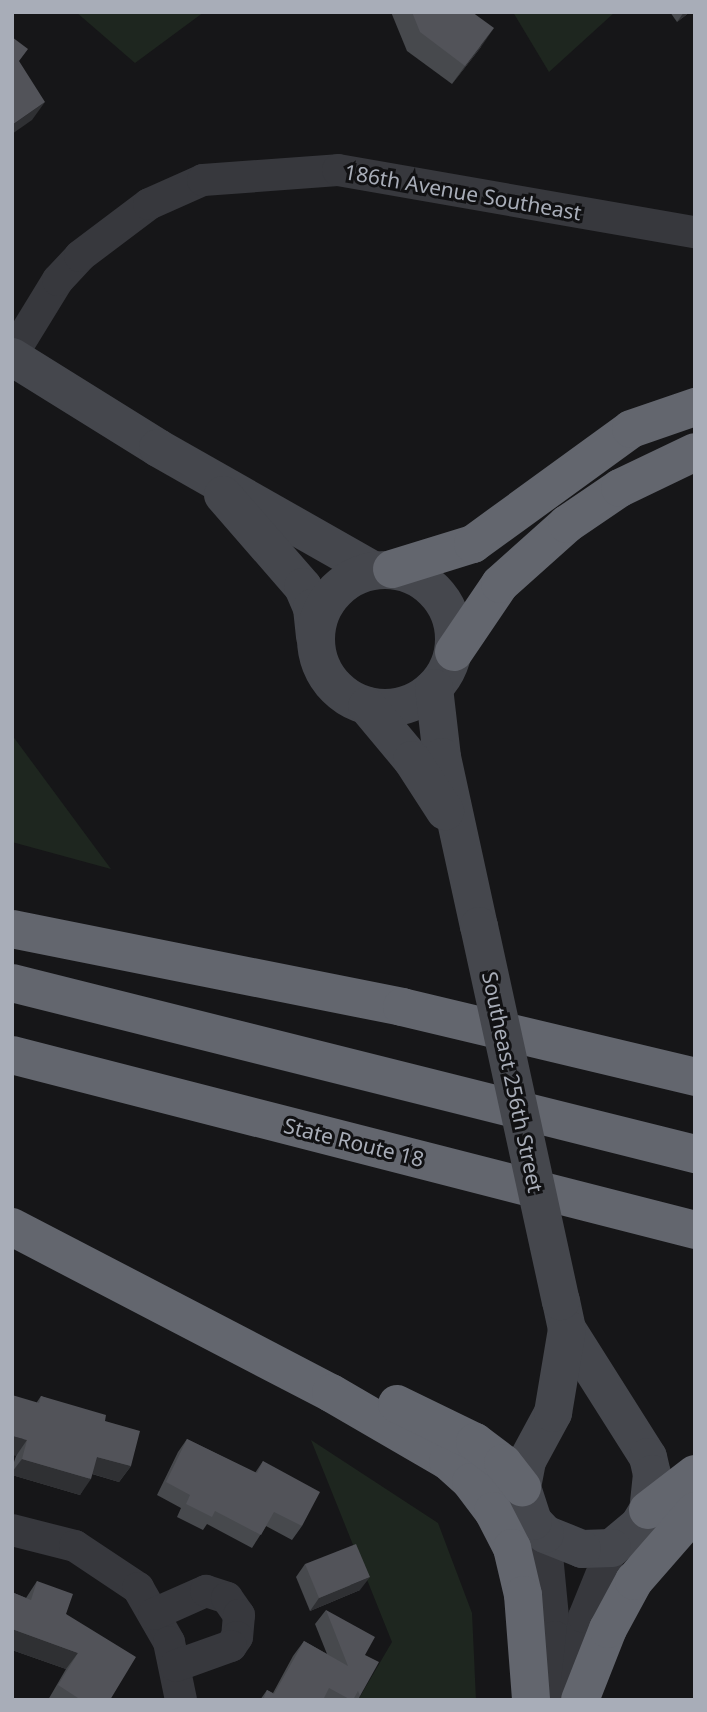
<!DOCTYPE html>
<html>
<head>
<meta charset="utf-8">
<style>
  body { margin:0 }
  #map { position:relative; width:707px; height:1712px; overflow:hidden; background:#161618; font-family:"Noto Sans",sans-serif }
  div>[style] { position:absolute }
  .green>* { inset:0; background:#1e261f }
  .minor>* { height:32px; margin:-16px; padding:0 16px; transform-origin:16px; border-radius:16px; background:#37383d }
  .secondary>* { height:38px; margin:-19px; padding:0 19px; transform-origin:19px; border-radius:19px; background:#45474d }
  .secondary>.ring { margin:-19px; padding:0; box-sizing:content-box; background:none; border:38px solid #45474d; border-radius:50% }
  .motorway>* { height:38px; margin:-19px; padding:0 19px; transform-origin:19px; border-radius:19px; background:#63666e }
  .secondary-bridge>* { height:38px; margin:-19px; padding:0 19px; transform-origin:19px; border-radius:19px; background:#45474d }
  .wall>* { inset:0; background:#47494d }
  .shaded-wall>* { inset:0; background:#2f3033 }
  .building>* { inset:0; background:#525359 }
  span { translate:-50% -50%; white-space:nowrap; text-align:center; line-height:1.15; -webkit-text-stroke:6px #111113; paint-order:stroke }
  .street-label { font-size:21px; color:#a8adb8 }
  .frame { position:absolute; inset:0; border:14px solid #a8adb8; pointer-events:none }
</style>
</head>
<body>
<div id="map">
  <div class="green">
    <i style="clip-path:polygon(76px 12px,204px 12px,135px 63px)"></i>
    <i style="clip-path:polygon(513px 12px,615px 12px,549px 72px)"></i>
    <i style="clip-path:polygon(12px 735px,111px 869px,12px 842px)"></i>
    <i style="clip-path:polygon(311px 1440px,438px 1523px,472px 1613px,476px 1700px,358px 1700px,392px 1642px)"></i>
  </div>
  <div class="minor">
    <i style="left:12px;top:355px;width:88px;rotate:-58.5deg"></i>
    <i style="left:58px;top:280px;width:33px;rotate:-47deg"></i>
    <i style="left:80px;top:256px;width:86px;rotate:-37deg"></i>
    <i style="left:149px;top:204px;width:59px;rotate:-24deg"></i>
    <i style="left:203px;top:180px;width:135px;rotate:-4.2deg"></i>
    <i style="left:338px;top:170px;width:362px;rotate:9.9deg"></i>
    <i style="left:12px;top:1530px;width:65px;rotate:14.3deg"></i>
    <i style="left:75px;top:1546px;width:76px;rotate:33.7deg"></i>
    <i style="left:138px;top:1588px;width:62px;rotate:60.1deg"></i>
    <i style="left:169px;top:1642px;width:59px;rotate:78.3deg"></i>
    <i style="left:545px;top:1534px;width:103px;rotate:84.5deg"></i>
    <i style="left:555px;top:1637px;width:63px;rotate:95.4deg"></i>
    <i style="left:154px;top:1614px;width:57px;rotate:-23.9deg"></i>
    <i style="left:206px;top:1591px;width:22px;rotate:18deg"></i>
    <i style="left:227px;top:1598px;width:21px;rotate:55deg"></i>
    <i style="left:239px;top:1615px;width:22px;rotate:95deg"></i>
    <i style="left:237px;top:1637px;width:11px;rotate:124deg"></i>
    <i style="left:231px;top:1646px;width:59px;rotate:160.3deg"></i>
    <i style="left:576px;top:1691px;width:74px;rotate:-83.8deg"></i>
    <i style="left:584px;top:1617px;width:74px;rotate:-67.9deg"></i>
  </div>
  <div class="secondary">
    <i style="left:12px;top:357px;width:172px;rotate:31.9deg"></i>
    <i style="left:158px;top:448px;width:247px;rotate:29.6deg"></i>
    <i style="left:223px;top:495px;width:122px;rotate:49deg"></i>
    <i style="left:303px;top:587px;width:23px;rotate:67deg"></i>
    <i style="left:312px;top:608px;width:29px;rotate:84deg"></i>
    <i class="ring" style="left:316px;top:570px;width:100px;height:100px"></i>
    <i style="left:434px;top:688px;width:69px;rotate:83.4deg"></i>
    <i style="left:442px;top:757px;width:173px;rotate:77.7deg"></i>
    <i style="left:367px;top:706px;width:70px;rotate:50.2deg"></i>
    <i style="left:412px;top:760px;width:61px;rotate:57.1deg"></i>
    <i style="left:561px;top:1301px;width:29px;rotate:78deg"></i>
    <i style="left:567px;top:1329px;width:151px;rotate:57.7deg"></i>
    <i style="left:648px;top:1457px;width:17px;rotate:77deg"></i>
    <i style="left:652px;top:1474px;width:36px;rotate:96deg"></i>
    <i style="left:648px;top:1510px;width:17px;rotate:121deg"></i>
    <i style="left:639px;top:1525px;width:35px;rotate:140deg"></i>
    <i style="left:612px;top:1548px;width:30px;rotate:178deg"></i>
    <i style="left:582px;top:1549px;width:40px;rotate:-158deg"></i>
    <i style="left:545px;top:1534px;width:18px;rotate:-133deg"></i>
    <i style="left:533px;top:1521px;width:36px;rotate:-108deg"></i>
    <i style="left:522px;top:1487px;width:26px;rotate:-79deg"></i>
    <i style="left:527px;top:1461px;width:55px;rotate:-61.6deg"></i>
    <i style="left:553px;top:1413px;width:85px;rotate:-80.5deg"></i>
  </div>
  <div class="motorway">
    <i style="left:392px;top:569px;width:85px;rotate:-17.2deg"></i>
    <i style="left:473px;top:544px;width:195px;rotate:-36deg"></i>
    <i style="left:631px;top:429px;width:68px;rotate:-19deg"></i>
    <i style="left:454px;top:652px;width:82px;rotate:-55.9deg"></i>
    <i style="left:500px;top:584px;width:90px;rotate:-41.8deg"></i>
    <i style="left:567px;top:524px;width:64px;rotate:-34.2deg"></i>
    <i style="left:620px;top:488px;width:83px;rotate:-25.6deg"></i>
    <i style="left:12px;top:929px;width:398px;rotate:11.3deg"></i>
    <i style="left:402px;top:1007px;width:301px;rotate:13.4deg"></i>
    <i style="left:12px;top:983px;width:704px;rotate:14.06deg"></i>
    <i style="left:12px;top:1055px;width:705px;rotate:14.37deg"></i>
    <i style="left:12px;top:1227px;width:360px;rotate:27.5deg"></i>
    <i style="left:331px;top:1393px;width:135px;rotate:30.2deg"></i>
    <i style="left:448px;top:1461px;width:31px;rotate:42deg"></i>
    <i style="left:471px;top:1482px;width:36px;rotate:53deg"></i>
    <i style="left:493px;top:1511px;width:42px;rotate:62.8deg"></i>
    <i style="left:512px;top:1548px;width:48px;rotate:76.8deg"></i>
    <i style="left:523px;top:1595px;width:105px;rotate:85.6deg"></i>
    <i style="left:397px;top:1404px;width:87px;rotate:26deg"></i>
    <i style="left:475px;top:1442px;width:35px;rotate:37deg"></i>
    <i style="left:503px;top:1463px;width:31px;rotate:52deg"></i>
    <i style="left:648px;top:1510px;width:59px;rotate:-37.5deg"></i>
    <i style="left:580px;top:1700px;width:76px;rotate:-68.5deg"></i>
    <i style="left:608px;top:1629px;width:55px;rotate:-61.6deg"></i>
    <i style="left:634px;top:1581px;width:93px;rotate:-48.9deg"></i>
  </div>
  <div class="secondary-bridge">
    <i style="left:479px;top:926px;width:384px;rotate:77.7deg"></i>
  </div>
  <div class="wall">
    <i style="clip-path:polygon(391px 12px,472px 12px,481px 47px,452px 84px,407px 51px)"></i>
    <i style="clip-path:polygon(670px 12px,690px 12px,677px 22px)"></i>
    <i style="clip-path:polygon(41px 1396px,105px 1421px,131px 1466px,119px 1482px,92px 1474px,80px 1495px,12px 1475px,12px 1468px,16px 1456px,37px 1402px)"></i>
    <i style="clip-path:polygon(187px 1439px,255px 1473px,263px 1461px,302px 1526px,292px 1540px,266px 1526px,252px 1548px,207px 1524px,203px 1530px,177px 1517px,181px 1508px,157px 1495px,178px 1452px)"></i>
    <i style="clip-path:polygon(305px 1564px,360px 1590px,310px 1611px,296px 1577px)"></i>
    <i style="clip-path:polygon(37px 1581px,66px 1614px,110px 1700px,48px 1700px,66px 1669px,12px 1650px,12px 1595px,14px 1593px,26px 1598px)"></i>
    <i style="clip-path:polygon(326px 1610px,365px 1655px,360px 1696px,358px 1700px,260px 1700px,267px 1690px,273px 1693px,293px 1656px,304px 1641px,327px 1654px,315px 1624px)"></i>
  </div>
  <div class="shaded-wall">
    <i style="clip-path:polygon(684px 12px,690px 12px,677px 22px)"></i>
    <i style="clip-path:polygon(494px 28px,481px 47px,452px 84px,465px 66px)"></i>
    <i style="clip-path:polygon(45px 102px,32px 120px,12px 134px,12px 125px)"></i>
    <i style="clip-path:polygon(12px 1436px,27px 1440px,16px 1456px,12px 1455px)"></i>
    <i style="clip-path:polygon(97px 1457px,131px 1466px,119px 1482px,86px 1472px)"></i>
    <i style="clip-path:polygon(22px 1459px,91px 1479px,80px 1495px,12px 1475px,12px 1472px)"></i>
    <i style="clip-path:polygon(370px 1577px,360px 1590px,310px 1611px,319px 1598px)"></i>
    <i style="clip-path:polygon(12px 1629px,78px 1653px,66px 1669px,12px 1650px)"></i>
  </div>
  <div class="building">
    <i style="clip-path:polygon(412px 12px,472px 12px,494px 28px,465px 66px,420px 32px)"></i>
    <i style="clip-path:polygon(12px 37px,28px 49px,19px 61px,45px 102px,12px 125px)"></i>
    <i style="clip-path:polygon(12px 1395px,39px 1403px,41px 1396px,106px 1415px,105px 1421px,140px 1431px,131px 1466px,97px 1457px,91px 1479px,22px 1459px,27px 1440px,12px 1436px)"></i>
    <i style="clip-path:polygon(187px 1439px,257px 1473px,263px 1461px,320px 1492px,302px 1526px,274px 1512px,261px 1535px,215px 1511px,212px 1517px,186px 1504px,190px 1495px,166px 1482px)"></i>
    <i style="clip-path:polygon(356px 1544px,370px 1577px,319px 1598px,305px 1564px)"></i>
    <i style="clip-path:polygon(37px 1581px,73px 1594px,66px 1614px,136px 1657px,110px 1700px,81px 1700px,58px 1685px,78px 1653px,12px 1629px,12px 1597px,14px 1593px,31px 1600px)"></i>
    <i style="clip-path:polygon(326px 1610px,375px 1637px,365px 1655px,379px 1662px,360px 1696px,358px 1691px,353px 1700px,351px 1700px,329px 1688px,323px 1700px,263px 1700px,267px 1690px,274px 1694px,304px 1641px,348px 1666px)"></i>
  </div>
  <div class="street-label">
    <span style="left:463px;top:192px;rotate:10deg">186th Avenue Southeast</span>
    <span style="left:513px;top:1082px;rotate:78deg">Southeast 256th Street</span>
    <span style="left:354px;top:1142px;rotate:14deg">State Route 18</span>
  </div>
  <div class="frame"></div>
</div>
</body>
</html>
